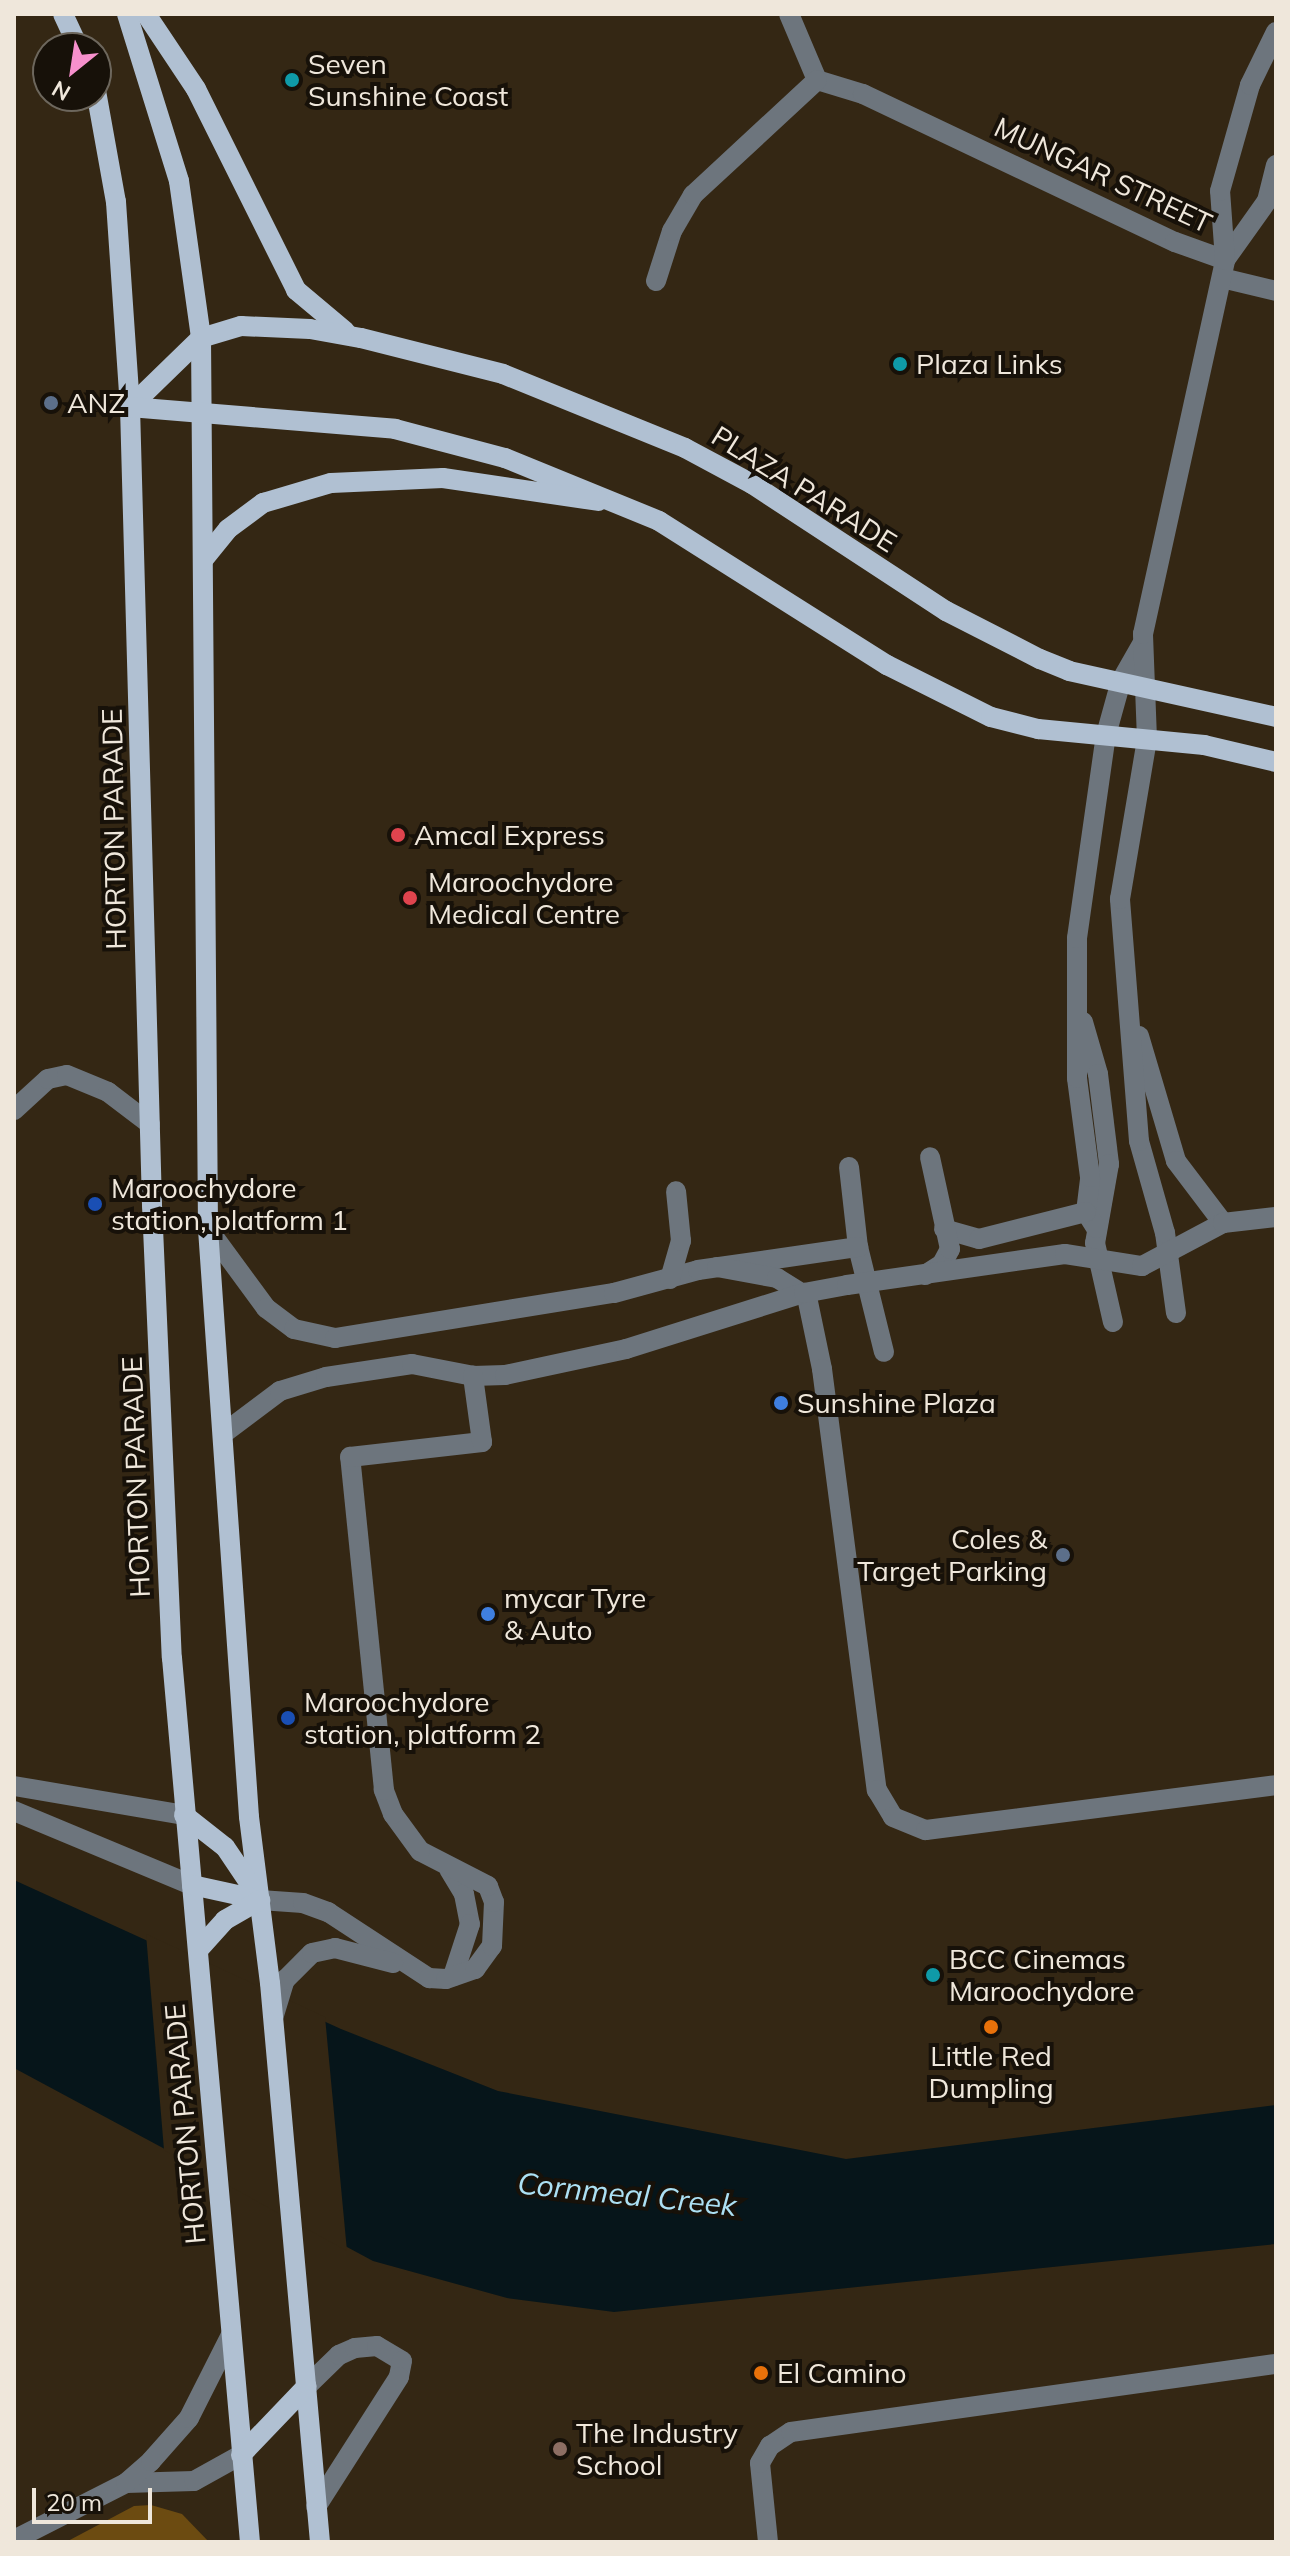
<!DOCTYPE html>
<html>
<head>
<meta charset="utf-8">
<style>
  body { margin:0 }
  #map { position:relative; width:1290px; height:2556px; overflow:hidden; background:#342714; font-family:Mulish,sans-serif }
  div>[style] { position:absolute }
  .green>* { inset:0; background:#6c4b11 }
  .water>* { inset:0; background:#06151a }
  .pier>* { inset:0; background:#342714 }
  .minor>* { height:20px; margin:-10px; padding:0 10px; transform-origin:10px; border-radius:10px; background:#6d757d }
  .major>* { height:20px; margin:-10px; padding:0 10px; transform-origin:10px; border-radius:10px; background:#b0c0d2 }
  .dots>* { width:22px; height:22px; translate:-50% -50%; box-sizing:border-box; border:4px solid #171109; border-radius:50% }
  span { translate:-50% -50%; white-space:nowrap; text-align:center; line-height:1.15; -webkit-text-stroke:8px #171109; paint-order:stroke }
  .poi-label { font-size:28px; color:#efe7db }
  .left { translate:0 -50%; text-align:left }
  .right { translate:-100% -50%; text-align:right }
  .street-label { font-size:28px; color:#efe7db }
  .water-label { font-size:30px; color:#ace0f3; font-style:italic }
  .frame { position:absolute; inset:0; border:16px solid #efe7db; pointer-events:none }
  .north { position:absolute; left:32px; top:32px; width:80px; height:80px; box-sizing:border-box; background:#171109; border:2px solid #6d675d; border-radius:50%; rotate:210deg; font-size:22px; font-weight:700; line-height:32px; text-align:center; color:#efe7db }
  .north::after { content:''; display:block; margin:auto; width:28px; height:36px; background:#f790cd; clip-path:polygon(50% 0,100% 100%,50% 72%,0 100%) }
  .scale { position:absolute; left:32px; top:2488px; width:120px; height:36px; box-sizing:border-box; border:4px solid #efe7db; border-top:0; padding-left:10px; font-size:24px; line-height:28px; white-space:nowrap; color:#efe7db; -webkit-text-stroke:6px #171109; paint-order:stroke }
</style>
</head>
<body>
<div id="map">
  <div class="green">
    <i style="clip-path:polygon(151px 2505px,182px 2514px,209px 2542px,66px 2542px,134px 2506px)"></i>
  </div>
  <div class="water">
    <i style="clip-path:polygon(14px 1880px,341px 2029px,498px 2091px,846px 2159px,1276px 2105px,1276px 2244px,614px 2312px,507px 2298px,373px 2261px,14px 2068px)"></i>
  </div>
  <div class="pier">
    <i style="clip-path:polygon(146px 1934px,325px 2017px,347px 2251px,164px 2150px)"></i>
  </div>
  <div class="minor">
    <i style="left:789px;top:14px;width:72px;rotate:67deg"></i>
    <i style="left:817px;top:80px;width:48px;rotate:16.9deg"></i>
    <i style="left:863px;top:94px;width:345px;rotate:25.4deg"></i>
    <i style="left:1175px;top:242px;width:53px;rotate:19.8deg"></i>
    <i style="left:1225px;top:260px;width:72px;rotate:-54.6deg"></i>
    <i style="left:1267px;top:201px;width:37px;rotate:-76deg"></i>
    <i style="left:1222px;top:278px;width:56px;rotate:13.5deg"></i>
    <i style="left:656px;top:281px;width:52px;rotate:-72.3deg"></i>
    <i style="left:672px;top:231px;width:42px;rotate:-59.7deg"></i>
    <i style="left:693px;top:195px;width:169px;rotate:-42.8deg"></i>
    <i style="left:1083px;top:1022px;width:54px;rotate:73.9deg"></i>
    <i style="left:1098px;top:1074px;width:91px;rotate:83deg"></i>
    <i style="left:1109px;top:1164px;width:80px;rotate:100deg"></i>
    <i style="left:1095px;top:1243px;width:81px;rotate:77.2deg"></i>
    <i style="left:1139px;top:1036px;width:130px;rotate:73.5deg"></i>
    <i style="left:1176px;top:1161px;width:78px;rotate:52.8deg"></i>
    <i style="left:14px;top:1110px;width:46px;rotate:-42.4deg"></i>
    <i style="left:48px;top:1079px;width:19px;rotate:-12deg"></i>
    <i style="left:67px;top:1075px;width:44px;rotate:22.5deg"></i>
    <i style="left:108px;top:1092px;width:53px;rotate:37.3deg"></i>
    <i style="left:849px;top:1167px;width:81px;rotate:83.6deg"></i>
    <i style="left:858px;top:1247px;width:108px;rotate:76.1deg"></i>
    <i style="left:1096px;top:1228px;width:19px;rotate:-122deg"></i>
    <i style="left:1086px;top:1212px;width:35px;rotate:-83deg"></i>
    <i style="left:1090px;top:1177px;width:100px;rotate:-97.5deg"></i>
    <i style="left:1077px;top:1078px;width:140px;rotate:-90deg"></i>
    <i style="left:1077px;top:938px;width:205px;rotate:-81.9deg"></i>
    <i style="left:1106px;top:735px;width:56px;rotate:-74.5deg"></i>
    <i style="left:1121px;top:681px;width:43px;rotate:-60.4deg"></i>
    <i style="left:208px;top:1229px;width:98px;rotate:53.7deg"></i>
    <i style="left:266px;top:1308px;width:35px;rotate:37deg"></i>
    <i style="left:294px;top:1329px;width:42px;rotate:12.4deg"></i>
    <i style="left:335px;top:1338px;width:283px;rotate:-9.2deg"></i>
    <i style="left:614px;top:1293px;width:87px;rotate:-15.3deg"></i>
    <i style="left:698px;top:1270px;width:162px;rotate:-8.2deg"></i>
    <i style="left:944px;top:1229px;width:36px;rotate:16deg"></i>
    <i style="left:979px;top:1239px;width:110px;rotate:-14.2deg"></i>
    <i style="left:717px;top:1267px;width:61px;rotate:10.4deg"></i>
    <i style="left:777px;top:1278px;width:36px;rotate:32deg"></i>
    <i style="left:807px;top:1297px;width:74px;rotate:78.2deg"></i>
    <i style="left:822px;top:1369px;width:425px;rotate:82.6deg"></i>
    <i style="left:877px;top:1790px;width:31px;rotate:59deg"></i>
    <i style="left:893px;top:1817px;width:35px;rotate:22deg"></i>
    <i style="left:926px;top:1830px;width:353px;rotate:-7.3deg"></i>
    <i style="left:925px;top:1275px;width:20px;rotate:-33deg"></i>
    <i style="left:942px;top:1264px;width:17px;rotate:-62deg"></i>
    <i style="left:950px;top:1249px;width:94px;rotate:-102.3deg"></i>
    <i style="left:670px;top:1279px;width:40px;rotate:-74deg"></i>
    <i style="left:681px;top:1241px;width:50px;rotate:-95.7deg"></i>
    <i style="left:1176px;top:1313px;width:81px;rotate:-97.8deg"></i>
    <i style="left:1165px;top:1233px;width:96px;rotate:-105.8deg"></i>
    <i style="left:1139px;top:1141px;width:243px;rotate:-94.5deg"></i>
    <i style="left:1120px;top:899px;width:162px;rotate:-80.4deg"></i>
    <i style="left:1147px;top:739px;width:105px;rotate:-92.2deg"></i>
    <i style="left:1143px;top:634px;width:383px;rotate:-77.6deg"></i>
    <i style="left:1225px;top:260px;width:69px;rotate:-94.1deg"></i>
    <i style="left:1220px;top:191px;width:110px;rotate:-74.2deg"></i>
    <i style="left:1250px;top:85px;width:59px;rotate:-63.9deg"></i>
    <i style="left:224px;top:1433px;width:70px;rotate:-36.9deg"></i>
    <i style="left:280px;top:1391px;width:48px;rotate:-16.9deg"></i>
    <i style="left:326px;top:1377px;width:87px;rotate:-8.6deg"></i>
    <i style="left:412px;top:1364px;width:62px;rotate:11.1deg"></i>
    <i style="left:473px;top:1376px;width:32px;rotate:-2deg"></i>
    <i style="left:505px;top:1375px;width:124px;rotate:-12.1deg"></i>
    <i style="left:626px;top:1349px;width:187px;rotate:-17.5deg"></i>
    <i style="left:804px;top:1293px;width:44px;rotate:-10.5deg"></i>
    <i style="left:847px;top:1285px;width:220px;rotate:-8.1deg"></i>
    <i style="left:1065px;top:1254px;width:78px;rotate:8.9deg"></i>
    <i style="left:1142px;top:1266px;width:92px;rotate:-28deg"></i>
    <i style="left:1223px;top:1223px;width:53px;rotate:-6.5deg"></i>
    <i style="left:14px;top:1786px;width:172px;rotate:9.7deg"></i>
    <i style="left:14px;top:1811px;width:193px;rotate:22.6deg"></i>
    <i style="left:449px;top:1869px;width:29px;rotate:59deg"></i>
    <i style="left:464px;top:1894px;width:31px;rotate:79deg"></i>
    <i style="left:470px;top:1924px;width:55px;rotate:108.1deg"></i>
    <i style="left:260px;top:1900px;width:43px;rotate:4deg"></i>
    <i style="left:303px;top:1903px;width:27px;rotate:20deg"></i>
    <i style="left:328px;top:1912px;width:121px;rotate:33.2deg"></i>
    <i style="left:429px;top:1978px;width:17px;rotate:3deg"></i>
    <i style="left:446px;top:1979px;width:31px;rotate:-19deg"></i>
    <i style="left:475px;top:1969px;width:29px;rotate:-54deg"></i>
    <i style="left:492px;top:1946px;width:44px;rotate:-87.4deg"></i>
    <i style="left:494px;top:1902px;width:17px;rotate:-111deg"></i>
    <i style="left:488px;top:1886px;width:76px;rotate:-152.8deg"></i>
    <i style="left:420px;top:1851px;width:46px;rotate:-126.1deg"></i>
    <i style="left:393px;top:1814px;width:26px;rotate:-111deg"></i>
    <i style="left:384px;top:1790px;width:335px;rotate:-95.8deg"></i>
    <i style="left:350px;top:1457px;width:133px;rotate:-6.5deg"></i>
    <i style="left:482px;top:1442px;width:67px;rotate:-97.8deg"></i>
    <i style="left:274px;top:2015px;width:37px;rotate:-73deg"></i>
    <i style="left:285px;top:1980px;width:38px;rotate:-45deg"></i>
    <i style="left:312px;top:1953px;width:24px;rotate:-12deg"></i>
    <i style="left:335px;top:1948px;width:60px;rotate:14.5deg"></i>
    <i style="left:307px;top:2386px;width:45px;rotate:-44.1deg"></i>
    <i style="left:339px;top:2355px;width:17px;rotate:-24deg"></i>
    <i style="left:355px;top:2348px;width:22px;rotate:-5deg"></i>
    <i style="left:377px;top:2346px;width:29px;rotate:31deg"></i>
    <i style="left:402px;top:2361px;width:16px;rotate:101deg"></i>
    <i style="left:399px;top:2377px;width:154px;rotate:122.6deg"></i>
    <i style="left:126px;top:2483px;width:68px;rotate:-1.7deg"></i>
    <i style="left:194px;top:2481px;width:54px;rotate:-29deg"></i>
    <i style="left:14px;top:2540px;width:126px;rotate:-27deg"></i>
    <i style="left:126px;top:2483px;width:33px;rotate:-41deg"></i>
    <i style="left:151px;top:2461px;width:57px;rotate:-48.5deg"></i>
    <i style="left:189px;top:2418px;width:93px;rotate:-63.2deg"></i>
    <i style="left:768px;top:2542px;width:79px;rotate:-95.8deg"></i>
    <i style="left:760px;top:2463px;width:20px;rotate:-60deg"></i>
    <i style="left:770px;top:2446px;width:25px;rotate:-34deg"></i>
    <i style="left:791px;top:2432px;width:490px;rotate:-8deg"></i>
  </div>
  <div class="major">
    <i style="left:63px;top:14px;width:38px;rotate:65deg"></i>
    <i style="left:127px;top:14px;width:175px;rotate:72.7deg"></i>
    <i style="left:179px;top:181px;width:159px;rotate:82deg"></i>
    <i style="left:201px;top:338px;width:891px;rotate:89.55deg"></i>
    <i style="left:208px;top:1229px;width:589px;rotate:86.01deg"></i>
    <i style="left:249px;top:1817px;width:167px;rotate:82.8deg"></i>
    <i style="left:270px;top:1983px;width:561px;rotate:84.89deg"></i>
    <i style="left:146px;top:14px;width:90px;rotate:56.3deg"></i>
    <i style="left:196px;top:89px;width:225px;rotate:63.5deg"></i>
    <i style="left:296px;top:290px;width:64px;rotate:39.9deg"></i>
    <i style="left:96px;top:91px;width:113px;rotate:79.8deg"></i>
    <i style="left:116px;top:202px;width:205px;rotate:86.1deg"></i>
    <i style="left:130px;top:407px;width:798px;rotate:88.42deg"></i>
    <i style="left:152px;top:1205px;width:453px;rotate:87.5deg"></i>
    <i style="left:172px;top:1658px;width:887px;rotate:84.96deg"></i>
    <i style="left:130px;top:407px;width:99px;rotate:-44.2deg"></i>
    <i style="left:201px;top:338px;width:42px;rotate:-16.7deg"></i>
    <i style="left:241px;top:326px;width:69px;rotate:2.5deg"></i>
    <i style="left:310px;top:329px;width:52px;rotate:10deg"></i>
    <i style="left:361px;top:338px;width:146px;rotate:14.2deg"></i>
    <i style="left:503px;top:374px;width:196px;rotate:22.1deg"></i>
    <i style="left:685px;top:448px;width:76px;rotate:28.2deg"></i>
    <i style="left:752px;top:484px;width:232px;rotate:33.2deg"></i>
    <i style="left:946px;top:611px;width:106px;rotate:27.1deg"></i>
    <i style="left:1040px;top:659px;width:31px;rotate:22deg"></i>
    <i style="left:1069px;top:671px;width:212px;rotate:12.5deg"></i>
    <i style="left:130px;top:407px;width:266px;rotate:4.7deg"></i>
    <i style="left:395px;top:429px;width:114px;rotate:14.8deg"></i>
    <i style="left:505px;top:458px;width:166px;rotate:22.2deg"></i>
    <i style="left:659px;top:521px;width:270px;rotate:32.3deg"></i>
    <i style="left:887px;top:665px;width:116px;rotate:26.6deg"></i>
    <i style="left:991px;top:717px;width:49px;rotate:14.3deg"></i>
    <i style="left:1038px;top:729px;width:167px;rotate:5.5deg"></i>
    <i style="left:1204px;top:745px;width:74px;rotate:13.3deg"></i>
    <i style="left:203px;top:560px;width:40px;rotate:-51deg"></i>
    <i style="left:228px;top:529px;width:44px;rotate:-36.6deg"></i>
    <i style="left:263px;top:503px;width:71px;rotate:-16.4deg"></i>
    <i style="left:331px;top:483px;width:112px;rotate:-2.6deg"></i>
    <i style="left:443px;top:478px;width:157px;rotate:8.4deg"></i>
    <i style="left:184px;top:1815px;width:52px;rotate:38deg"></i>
    <i style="left:225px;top:1847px;width:55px;rotate:56deg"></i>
    <i style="left:192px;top:1885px;width:70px;rotate:12.4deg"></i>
    <i style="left:199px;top:1949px;width:39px;rotate:-48deg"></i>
    <i style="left:225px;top:1920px;width:40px;rotate:-29.7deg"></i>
    <i style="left:241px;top:2455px;width:95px;rotate:-46.3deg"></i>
  </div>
  <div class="dots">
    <i style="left:292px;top:80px;background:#0f9aa8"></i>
    <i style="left:900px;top:364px;background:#0f9aa8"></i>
    <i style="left:51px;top:403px;background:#5c6f8a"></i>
    <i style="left:398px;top:835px;background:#e0444e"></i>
    <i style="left:410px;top:898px;background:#e0444e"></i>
    <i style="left:95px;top:1204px;background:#1a4fb4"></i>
    <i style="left:781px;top:1403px;background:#3f7fe0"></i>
    <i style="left:1063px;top:1555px;background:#5c6f8a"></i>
    <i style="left:488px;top:1614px;background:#3f7fe0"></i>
    <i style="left:288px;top:1718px;background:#1a4fb4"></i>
    <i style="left:933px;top:1975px;background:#0f9aa8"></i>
    <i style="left:991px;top:2027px;background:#e8710a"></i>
    <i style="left:761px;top:2373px;background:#e8710a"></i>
    <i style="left:560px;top:2449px;background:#8d6e63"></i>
  </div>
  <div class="poi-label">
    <span class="left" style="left:308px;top:80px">Seven<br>Sunshine Coast</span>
    <span class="left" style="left:916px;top:364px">Plaza Links</span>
    <span class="left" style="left:67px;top:403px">ANZ</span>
    <span class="left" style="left:414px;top:835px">Amcal Express</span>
    <span class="left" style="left:428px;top:898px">Maroochydore<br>Medical Centre</span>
    <span class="left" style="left:111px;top:1204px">Maroochydore<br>station, platform 1</span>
    <span class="left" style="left:797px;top:1403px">Sunshine Plaza</span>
    <span class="right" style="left:1047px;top:1555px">Coles &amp;<br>Target Parking</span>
    <span class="left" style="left:504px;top:1614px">mycar Tyre<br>&amp; Auto</span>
    <span class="left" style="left:304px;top:1718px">Maroochydore<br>station, platform 2</span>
    <span class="left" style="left:949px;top:1975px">BCC Cinemas<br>Maroochydore</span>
    <span style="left:991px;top:2072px">Little Red<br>Dumpling</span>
    <span class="left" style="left:777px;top:2373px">El Camino</span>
    <span class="left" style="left:576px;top:2449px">The Industry<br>School</span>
  </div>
  <div class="street-label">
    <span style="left:1103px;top:175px;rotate:25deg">MUNGAR STREET</span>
    <span style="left:804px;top:489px;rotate:32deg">PLAZA PARADE</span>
    <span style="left:114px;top:829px;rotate:-91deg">HORTON PARADE</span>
    <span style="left:136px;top:1477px;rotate:-92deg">HORTON PARADE</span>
    <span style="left:185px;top:2124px;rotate:-95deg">HORTON PARADE</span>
  </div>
  <div class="water-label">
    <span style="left:627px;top:2194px;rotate:6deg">Cornmeal Creek</span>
  </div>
  <div class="frame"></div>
  <div class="north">N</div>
  <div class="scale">20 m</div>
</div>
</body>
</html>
